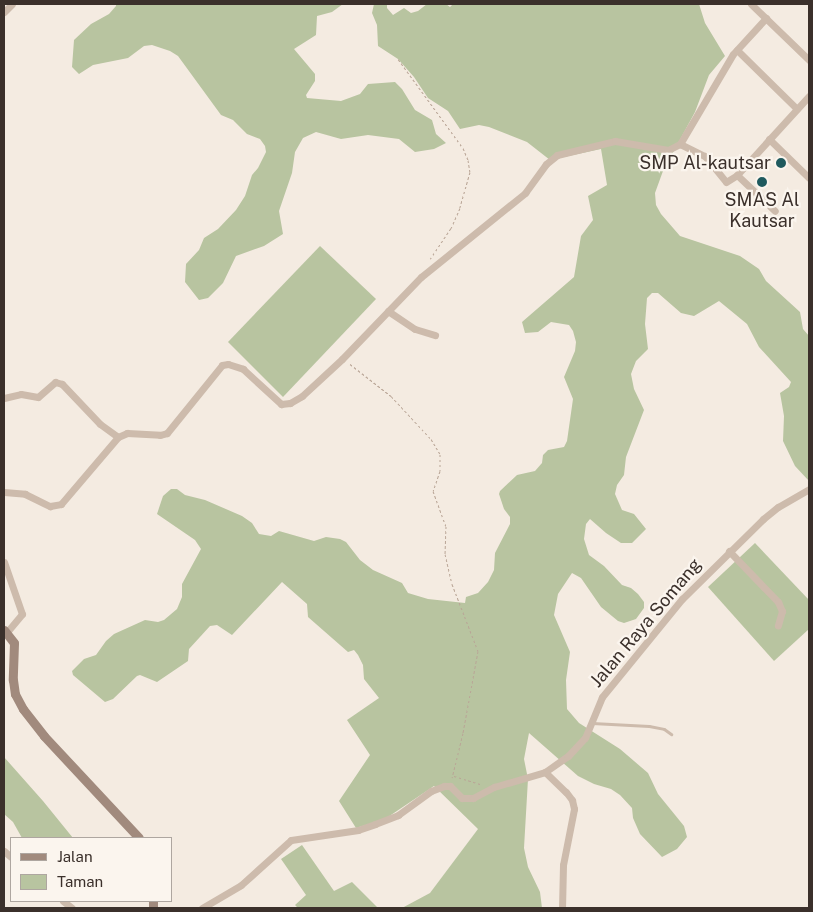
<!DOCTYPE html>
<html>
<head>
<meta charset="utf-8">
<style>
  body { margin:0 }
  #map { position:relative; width:813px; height:912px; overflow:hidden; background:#f4ebe1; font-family:"Public Sans",sans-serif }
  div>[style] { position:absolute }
  .green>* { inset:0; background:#b8c4a0 }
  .path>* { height:1px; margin-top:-0.5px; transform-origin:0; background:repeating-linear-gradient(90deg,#b9a596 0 2.5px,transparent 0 5px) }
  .lane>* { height:3px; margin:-1.5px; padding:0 1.5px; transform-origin:1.5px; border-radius:1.5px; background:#cdbbac }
  .street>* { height:7px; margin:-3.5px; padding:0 3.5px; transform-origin:3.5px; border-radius:3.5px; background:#cdbbac }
  .secondary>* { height:9px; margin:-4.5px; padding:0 4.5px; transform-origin:4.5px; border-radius:4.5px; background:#a18a7d }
  .dots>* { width:14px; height:14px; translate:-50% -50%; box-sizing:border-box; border:2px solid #fbf5ee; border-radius:50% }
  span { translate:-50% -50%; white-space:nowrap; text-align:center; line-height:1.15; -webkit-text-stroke:4.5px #fbf5ee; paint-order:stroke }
  .poi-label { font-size:18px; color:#3b302b }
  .right { translate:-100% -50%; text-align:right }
  .street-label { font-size:18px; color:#3b302b }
  .frame { position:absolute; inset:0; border:5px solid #3b302b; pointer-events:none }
  .legend { position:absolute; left:10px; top:837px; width:162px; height:65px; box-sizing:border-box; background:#fbf5ee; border:1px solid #aea6a0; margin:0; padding:6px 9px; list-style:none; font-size:15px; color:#3b302b }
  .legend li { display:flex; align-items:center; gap:10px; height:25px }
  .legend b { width:25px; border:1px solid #aea6a0 }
</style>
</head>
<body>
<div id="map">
  <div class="green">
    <i style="clip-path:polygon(116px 4px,343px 4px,332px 12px,317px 16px,316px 35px,294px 49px,315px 74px,315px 81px,306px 95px,307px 98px,341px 101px,360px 94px,368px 84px,395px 82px,402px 89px,415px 110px,432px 120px,436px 134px,446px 143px,434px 149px,415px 152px,399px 139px,368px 135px,341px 139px,316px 132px,303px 138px,295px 152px,292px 173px,279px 211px,283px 234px,264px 246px,236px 256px,223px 283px,208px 298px,199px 300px,185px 282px,186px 264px,199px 250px,204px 238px,218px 229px,236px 210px,245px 196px,252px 175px,258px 168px,266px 152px,265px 146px,260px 139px,247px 134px,233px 120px,221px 115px,178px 56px,170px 51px,152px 45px,144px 46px,128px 58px,93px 65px,79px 74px,72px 67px,74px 40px,91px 24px,109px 14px,116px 6px)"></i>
    <i style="clip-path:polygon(374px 4px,387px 4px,387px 8px,393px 15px,404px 8px,411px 13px,418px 11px,427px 4px,446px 4px,450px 7px,453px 4px,699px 4px,705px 23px,725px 56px,709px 75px,695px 112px,663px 171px,655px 193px,656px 205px,661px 214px,680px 236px,740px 256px,759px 269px,766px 281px,800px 312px,803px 329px,809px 336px,809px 481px,795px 466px,783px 441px,784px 416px,780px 393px,789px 387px,791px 382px,759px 347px,747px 324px,719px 301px,694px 316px,681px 313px,658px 293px,652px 293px,647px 298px,645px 324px,648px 349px,636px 361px,631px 374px,634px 389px,644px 410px,626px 457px,624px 475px,617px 485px,615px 494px,622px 510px,634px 514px,646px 529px,632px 543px,621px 543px,606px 533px,590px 519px,586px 524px,584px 539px,589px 555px,604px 566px,622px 585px,631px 588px,638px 594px,644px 602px,644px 608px,636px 619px,624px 623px,618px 621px,601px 607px,581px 578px,572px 573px,558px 594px,554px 615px,570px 652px,566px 680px,567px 709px,579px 723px,620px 749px,648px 773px,658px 794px,684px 826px,687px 837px,677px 849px,662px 857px,640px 834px,633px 818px,632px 808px,620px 795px,611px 789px,594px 784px,578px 776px,529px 733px,524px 759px,528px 779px,524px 848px,528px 867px,540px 892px,542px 908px,402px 908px,430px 893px,478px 829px,434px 786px,385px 819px,356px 828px,339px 801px,370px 755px,347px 720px,379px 698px,364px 679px,363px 665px,358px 655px,354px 650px,348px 652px,308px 617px,307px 604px,282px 582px,232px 635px,217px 625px,210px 626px,189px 649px,188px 661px,157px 682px,140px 675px,137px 676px,113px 699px,105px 702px,73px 675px,72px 671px,84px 659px,96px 655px,106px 641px,114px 634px,145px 620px,158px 622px,164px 620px,177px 609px,182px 597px,182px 584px,201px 549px,195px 540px,157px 514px,163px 496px,171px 489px,177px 489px,185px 495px,205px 500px,242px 516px,252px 523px,259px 534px,271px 536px,279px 531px,314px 541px,326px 537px,340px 539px,346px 542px,360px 560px,373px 570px,402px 583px,408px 593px,428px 599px,465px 603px,466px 597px,478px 593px,488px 582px,494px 570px,495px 553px,510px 524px,510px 517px,504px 509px,499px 494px,500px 491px,517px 475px,535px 471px,542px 463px,543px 455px,548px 450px,564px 447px,567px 441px,573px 399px,564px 377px,575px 351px,576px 342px,573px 331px,569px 325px,551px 322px,538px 332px,525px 333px,522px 322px,574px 277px,581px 236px,593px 220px,588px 196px,607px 185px,601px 149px,550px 160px,527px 142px,489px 127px,479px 125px,460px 129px,448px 111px,428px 98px,414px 77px,398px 59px,378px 46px,377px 25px,372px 13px)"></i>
    <i style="clip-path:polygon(320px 246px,376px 299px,283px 397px,228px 342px)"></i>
    <i style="clip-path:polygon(755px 543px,809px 600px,809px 629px,774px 661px,708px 587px)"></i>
    <i style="clip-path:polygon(4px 757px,43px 801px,73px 838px,22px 838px,13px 822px,4px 814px)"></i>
    <i style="clip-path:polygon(302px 845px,334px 891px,352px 882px,378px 908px,298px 908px,295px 905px,306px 895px,281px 859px)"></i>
  </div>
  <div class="path">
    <i style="left:398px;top:59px;width:110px;rotate:53.9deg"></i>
    <i style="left:463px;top:148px;width:13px;rotate:67deg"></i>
    <i style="left:468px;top:160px;width:12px;rotate:81deg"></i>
    <i style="left:470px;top:172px;width:37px;rotate:106deg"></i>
    <i style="left:460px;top:208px;width:22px;rotate:114deg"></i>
    <i style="left:451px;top:228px;width:37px;rotate:124deg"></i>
    <i style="left:350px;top:364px;width:52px;rotate:38deg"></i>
    <i style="left:391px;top:396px;width:59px;rotate:47.1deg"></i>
    <i style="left:431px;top:439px;width:17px;rotate:59deg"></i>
    <i style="left:440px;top:454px;width:17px;rotate:90deg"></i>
    <i style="left:440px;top:471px;width:21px;rotate:109deg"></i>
    <i style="left:433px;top:491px;width:37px;rotate:70deg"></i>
    <i style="left:446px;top:526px;width:28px;rotate:92deg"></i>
    <i style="left:445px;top:554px;width:31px;rotate:77deg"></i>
    <i style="left:452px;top:584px;width:72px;rotate:68.8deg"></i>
    <i style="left:478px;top:651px;width:83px;rotate:100.4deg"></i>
    <i style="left:463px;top:733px;width:46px;rotate:103.7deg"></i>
    <i style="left:454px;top:776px;width:28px;rotate:17deg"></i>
  </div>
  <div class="lane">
    <i style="left:592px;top:723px;width:57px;rotate:3deg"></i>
    <i style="left:649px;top:726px;width:15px;rotate:11deg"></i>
    <i style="left:664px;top:729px;width:9px;rotate:36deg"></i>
  </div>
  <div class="street">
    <i style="left:751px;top:4px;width:81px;rotate:44deg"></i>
    <i style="left:4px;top:12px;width:11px;rotate:-45deg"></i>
    <i style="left:737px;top:50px;width:84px;rotate:44.5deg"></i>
    <i style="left:769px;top:139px;width:56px;rotate:44.3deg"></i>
    <i style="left:680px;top:144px;width:28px;rotate:26deg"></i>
    <i style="left:705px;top:156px;width:33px;rotate:51deg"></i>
    <i style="left:726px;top:182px;width:13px;rotate:-32deg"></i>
    <i style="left:737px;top:175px;width:107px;rotate:-47.7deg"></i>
    <i style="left:737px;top:175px;width:52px;rotate:43.5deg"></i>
    <i style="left:388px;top:311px;width:32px;rotate:34deg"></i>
    <i style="left:415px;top:329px;width:21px;rotate:17deg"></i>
    <i style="left:4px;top:398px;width:17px;rotate:-13deg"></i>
    <i style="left:21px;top:394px;width:17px;rotate:10deg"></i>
    <i style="left:38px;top:397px;width:23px;rotate:-41deg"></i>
    <i style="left:55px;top:382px;width:7px;rotate:16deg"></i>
    <i style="left:62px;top:384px;width:55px;rotate:46.5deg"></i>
    <i style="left:100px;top:424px;width:22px;rotate:36deg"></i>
    <i style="left:4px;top:492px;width:21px;rotate:5deg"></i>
    <i style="left:25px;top:494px;width:28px;rotate:26deg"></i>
    <i style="left:50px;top:506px;width:11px;rotate:-10deg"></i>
    <i style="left:61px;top:504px;width:88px;rotate:-49.6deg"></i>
    <i style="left:118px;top:437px;width:10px;rotate:-24deg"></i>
    <i style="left:127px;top:433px;width:33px;rotate:3deg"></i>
    <i style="left:160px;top:435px;width:7px;rotate:-16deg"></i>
    <i style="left:167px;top:433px;width:87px;rotate:-51deg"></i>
    <i style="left:222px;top:365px;width:6px;rotate:-9deg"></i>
    <i style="left:228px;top:364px;width:16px;rotate:18deg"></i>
    <i style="left:243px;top:369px;width:52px;rotate:42.6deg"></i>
    <i style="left:281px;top:404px;width:9px;rotate:-6deg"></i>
    <i style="left:290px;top:403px;width:14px;rotate:-30deg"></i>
    <i style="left:302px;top:396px;width:54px;rotate:-42.8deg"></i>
    <i style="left:342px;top:359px;width:114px;rotate:-46.1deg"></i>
    <i style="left:421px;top:277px;width:134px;rotate:-38.9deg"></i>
    <i style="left:525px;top:193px;width:36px;rotate:-54deg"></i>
    <i style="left:546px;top:164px;width:14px;rotate:-39deg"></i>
    <i style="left:557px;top:155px;width:60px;rotate:-13.6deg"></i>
    <i style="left:615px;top:141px;width:54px;rotate:9.6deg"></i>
    <i style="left:668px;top:150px;width:13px;rotate:-27deg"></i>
    <i style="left:680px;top:144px;width:104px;rotate:-59.5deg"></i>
    <i style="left:733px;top:54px;width:49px;rotate:-47.5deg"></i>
    <i style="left:729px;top:551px;width:71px;rotate:46.1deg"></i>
    <i style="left:778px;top:602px;width:10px;rotate:66deg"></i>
    <i style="left:782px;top:611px;width:15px;rotate:106deg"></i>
    <i style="left:4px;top:562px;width:55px;rotate:70.9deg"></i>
    <i style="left:22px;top:614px;width:25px;rotate:130deg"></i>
    <i style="left:545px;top:772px;width:29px;rotate:44deg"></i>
    <i style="left:566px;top:792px;width:10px;rotate:53deg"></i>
    <i style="left:572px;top:800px;width:9px;rotate:77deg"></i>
    <i style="left:574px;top:809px;width:57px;rotate:101.1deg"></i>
    <i style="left:563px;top:865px;width:43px;rotate:91.3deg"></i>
    <i style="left:4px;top:851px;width:9px;rotate:41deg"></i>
    <i style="left:63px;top:901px;width:11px;rotate:38deg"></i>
    <i style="left:202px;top:908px;width:45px;rotate:-30.5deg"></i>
    <i style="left:241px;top:885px;width:67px;rotate:-42deg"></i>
    <i style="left:291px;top:840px;width:68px;rotate:-8.5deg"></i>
    <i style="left:358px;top:830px;width:18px;rotate:-19deg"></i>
    <i style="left:375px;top:824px;width:25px;rotate:-21deg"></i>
    <i style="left:398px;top:815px;width:41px;rotate:-36deg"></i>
    <i style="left:431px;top:791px;width:14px;rotate:-21deg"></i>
    <i style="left:444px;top:786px;width:6px"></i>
    <i style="left:450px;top:786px;width:17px;rotate:45deg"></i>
    <i style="left:462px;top:798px;width:11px"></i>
    <i style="left:473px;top:798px;width:24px;rotate:-28deg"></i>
    <i style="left:494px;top:787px;width:53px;rotate:-16.4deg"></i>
    <i style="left:545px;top:772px;width:28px;rotate:-35deg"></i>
    <i style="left:568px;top:756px;width:25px;rotate:-47deg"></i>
    <i style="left:585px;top:738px;width:44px;rotate:-67.5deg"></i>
    <i style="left:602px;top:697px;width:127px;rotate:-50.8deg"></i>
    <i style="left:682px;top:599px;width:114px;rotate:-44.6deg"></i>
    <i style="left:763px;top:519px;width:19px;rotate:-39deg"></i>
    <i style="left:778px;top:507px;width:36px;rotate:-30deg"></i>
  </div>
  <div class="secondary">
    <i style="left:4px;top:630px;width:16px;rotate:52deg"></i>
    <i style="left:14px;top:643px;width:37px;rotate:92deg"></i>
    <i style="left:13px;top:680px;width:14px;rotate:82deg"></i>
    <i style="left:15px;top:694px;width:17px;rotate:62deg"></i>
    <i style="left:23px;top:709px;width:34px;rotate:52deg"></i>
    <i style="left:44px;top:736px;width:139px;rotate:47deg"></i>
    <i style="left:153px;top:908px;width:7px;rotate:-90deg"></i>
  </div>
  <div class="dots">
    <i style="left:781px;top:163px;background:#1f5a5e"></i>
    <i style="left:762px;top:182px;background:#1f5a5e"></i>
  </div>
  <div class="poi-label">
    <span class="right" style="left:771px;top:163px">SMP Al-kautsar</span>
    <span style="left:762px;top:211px">SMAS Al<br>Kautsar</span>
  </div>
  <div class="street-label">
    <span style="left:646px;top:623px;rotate:-50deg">Jalan Raya Somang</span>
  </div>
  <div class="frame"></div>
  <ul class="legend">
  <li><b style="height:6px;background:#a18a7d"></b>Jalan</li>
  <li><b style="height:14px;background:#b8c4a0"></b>Taman</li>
  </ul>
</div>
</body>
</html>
